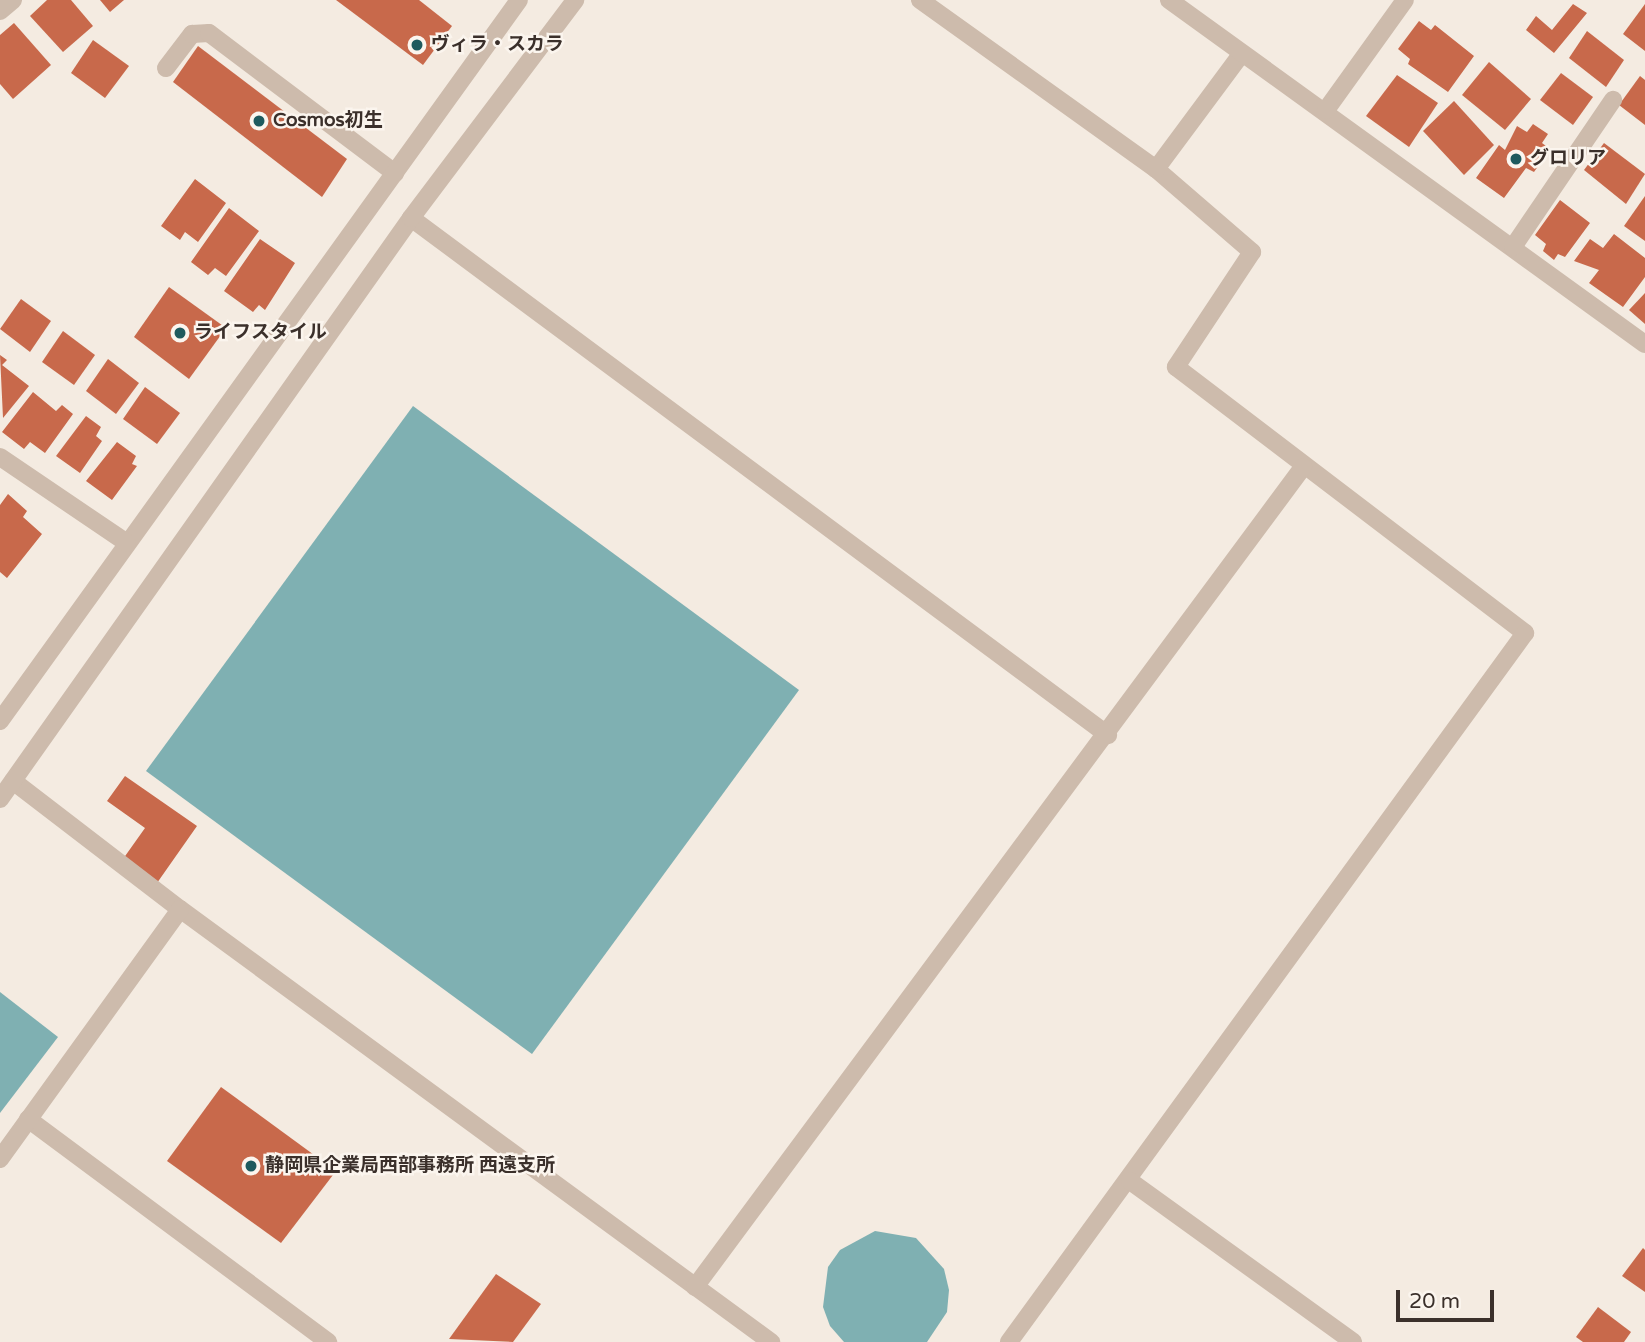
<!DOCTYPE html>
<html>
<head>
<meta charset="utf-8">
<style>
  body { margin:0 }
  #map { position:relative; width:1645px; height:1342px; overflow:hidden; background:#f4ebe1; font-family:"Varela Round","Noto Sans JP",sans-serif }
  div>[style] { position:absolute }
  .water>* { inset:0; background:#7fb0b2 }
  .building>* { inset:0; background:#c8694b }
  .service>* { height:18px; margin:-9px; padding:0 9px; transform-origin:9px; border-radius:9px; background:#cdbbac }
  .minor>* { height:18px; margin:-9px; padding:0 9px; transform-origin:9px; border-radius:9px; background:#cdbbac }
  .tertiary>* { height:18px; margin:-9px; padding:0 9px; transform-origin:9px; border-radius:9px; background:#cdbbac }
  .dots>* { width:19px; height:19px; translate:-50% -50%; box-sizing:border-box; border:4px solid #fbf5ee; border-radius:50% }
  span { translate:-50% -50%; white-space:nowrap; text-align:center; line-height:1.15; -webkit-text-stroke:5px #fbf5ee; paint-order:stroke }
  .poi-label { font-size:19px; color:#3b302b; font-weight:700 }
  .left { translate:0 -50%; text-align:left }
  .scale { position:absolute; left:1396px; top:1290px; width:98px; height:32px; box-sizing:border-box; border:4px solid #3b302b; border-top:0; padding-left:9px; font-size:21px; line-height:24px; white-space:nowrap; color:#3b302b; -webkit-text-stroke:5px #fbf5ee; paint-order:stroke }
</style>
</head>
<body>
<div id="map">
  <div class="water">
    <i style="clip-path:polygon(413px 406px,799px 690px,532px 1054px,146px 771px)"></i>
    <i style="clip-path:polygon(0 992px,58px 1037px,0 1113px)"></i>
    <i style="clip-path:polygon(875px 1231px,916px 1238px,944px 1269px,949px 1290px,947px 1312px,927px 1342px,844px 1342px,830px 1326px,823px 1307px,828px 1267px,840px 1250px)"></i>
  </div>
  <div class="building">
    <i style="clip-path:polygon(47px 0,71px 0,93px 26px,63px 52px,30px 16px)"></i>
    <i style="clip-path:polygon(100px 0,124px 0,110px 12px)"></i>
    <i style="clip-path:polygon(336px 0,419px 0,452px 26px,423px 65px)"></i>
    <i style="clip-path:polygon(1573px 4px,1587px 13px,1554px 53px,1526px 30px,1536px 16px,1552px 30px)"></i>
    <i style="clip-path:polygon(1645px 4px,1645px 51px,1623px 34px)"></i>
    <i style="clip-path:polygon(1419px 21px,1431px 30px,1435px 25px,1474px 56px,1448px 92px,1408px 64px,1410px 59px,1398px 49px)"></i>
    <i style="clip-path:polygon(14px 23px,51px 65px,13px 99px,0 84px,0 35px)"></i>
    <i style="clip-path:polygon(1587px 31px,1624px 60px,1606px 87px,1569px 58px)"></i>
    <i style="clip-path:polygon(93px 40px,129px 66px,105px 98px,71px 73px)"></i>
    <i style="clip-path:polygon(198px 46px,347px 159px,322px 197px,173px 82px)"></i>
    <i style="clip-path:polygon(1489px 62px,1531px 99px,1505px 130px,1462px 95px)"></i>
    <i style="clip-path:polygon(1561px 73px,1593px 97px,1573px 125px,1540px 100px)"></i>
    <i style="clip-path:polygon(1397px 75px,1438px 103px,1409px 147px,1366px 116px)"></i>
    <i style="clip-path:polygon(1640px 76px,1645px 80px,1645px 125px,1619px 105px)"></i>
    <i style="clip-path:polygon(1454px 101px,1494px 145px,1464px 175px,1423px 131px)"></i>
    <i style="clip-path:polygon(1533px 124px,1548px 134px,1542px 143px,1550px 149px,1534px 172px,1526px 168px,1504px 198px,1476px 178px,1499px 145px,1505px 150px,1517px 126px,1527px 132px)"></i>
    <i style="clip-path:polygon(1604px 143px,1645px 174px,1626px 204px,1584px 170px)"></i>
    <i style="clip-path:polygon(195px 179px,226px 203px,198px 242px,185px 232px,180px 240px,161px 226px)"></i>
    <i style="clip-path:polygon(1645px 196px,1645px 241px,1624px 226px)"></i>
    <i style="clip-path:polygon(1560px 200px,1590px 223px,1565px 257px,1558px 254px,1554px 260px,1543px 251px,1546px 244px,1535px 235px)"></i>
    <i style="clip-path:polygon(229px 208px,259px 231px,226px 276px,215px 268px,208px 275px,191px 262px)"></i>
    <i style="clip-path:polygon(1614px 234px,1645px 258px,1645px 277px,1623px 307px,1589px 283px,1599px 270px,1574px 261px,1590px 239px,1603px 248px)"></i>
    <i style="clip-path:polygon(260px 239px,295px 263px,265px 310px,259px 305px,253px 312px,224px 291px)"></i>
    <i style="clip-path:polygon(169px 287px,226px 328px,189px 379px,134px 337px)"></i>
    <i style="clip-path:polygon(1645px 293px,1645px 324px,1629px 310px)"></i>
    <i style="clip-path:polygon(21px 299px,51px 321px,30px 352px,0 329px)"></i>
    <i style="clip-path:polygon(63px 331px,95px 355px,74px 385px,42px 362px)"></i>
    <i style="clip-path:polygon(0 355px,7px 360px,2px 365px,29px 386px,3px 418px)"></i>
    <i style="clip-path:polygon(108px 359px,139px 383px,116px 414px,86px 391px)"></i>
    <i style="clip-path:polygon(145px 387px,180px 413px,157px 444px,123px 419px)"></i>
    <i style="clip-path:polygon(33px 392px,56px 411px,62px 405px,73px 414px,45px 453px,30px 442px,24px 449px,2px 432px)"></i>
    <i style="clip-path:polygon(86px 416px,101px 427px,96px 436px,102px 441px,80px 473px,56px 456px)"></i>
    <i style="clip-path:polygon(117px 442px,136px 456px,132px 464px,137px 466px,112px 500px,86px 481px)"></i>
    <i style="clip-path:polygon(8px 494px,27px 511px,23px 517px,42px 534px,7px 578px,0 572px,0 505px)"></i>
    <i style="clip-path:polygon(125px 776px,197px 826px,157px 883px,123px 859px,145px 828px,107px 801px)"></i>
    <i style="clip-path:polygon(221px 1087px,336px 1171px,281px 1243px,167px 1161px)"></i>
    <i style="clip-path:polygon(1643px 1248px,1645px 1250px,1645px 1292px,1622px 1276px)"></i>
    <i style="clip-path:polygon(496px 1274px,541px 1304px,513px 1342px,449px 1339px)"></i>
    <i style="clip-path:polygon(1598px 1307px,1631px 1332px,1624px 1342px,1583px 1342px,1576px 1337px)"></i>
  </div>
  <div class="service">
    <i style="left:920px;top:0;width:290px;rotate:35.6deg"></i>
    <i style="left:1156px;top:169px;width:127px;rotate:40.8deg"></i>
    <i style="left:1252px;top:252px;width:138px;rotate:123.5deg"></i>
    <i style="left:1176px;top:367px;width:439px;rotate:37.3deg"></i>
    <i style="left:1525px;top:633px;width:877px;rotate:126.05deg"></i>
    <i style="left:166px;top:68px;width:43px;rotate:-52.6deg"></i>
    <i style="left:192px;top:34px;width:17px;rotate:-3deg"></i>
    <i style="left:209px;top:33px;width:233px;rotate:37deg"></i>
    <i style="left:1156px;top:169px;width:144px;rotate:-53.4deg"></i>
    <i style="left:411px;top:218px;width:868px;rotate:36.57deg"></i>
    <i style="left:13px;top:781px;width:210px;rotate:37.5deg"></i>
    <i style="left:180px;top:909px;width:733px;rotate:36.23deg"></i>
    <i style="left:0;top:799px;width:712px;rotate:-54.72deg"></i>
    <i style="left:411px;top:218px;width:273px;rotate:-53deg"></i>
    <i style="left:28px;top:1119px;width:374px;rotate:36.6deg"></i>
    <i style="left:0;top:1159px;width:308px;rotate:-54.2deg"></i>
    <i style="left:1130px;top:1181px;width:275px;rotate:35.8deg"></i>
    <i style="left:695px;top:1287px;width:1021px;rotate:-53.44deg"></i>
  </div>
  <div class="minor">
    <i style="left:1169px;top:0;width:587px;rotate:35.86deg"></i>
    <i style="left:0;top:11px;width:17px;rotate:-40deg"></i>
    <i style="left:1513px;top:247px;width:178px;rotate:-55.8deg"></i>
    <i style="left:0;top:721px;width:888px;rotate:-54.25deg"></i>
  </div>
  <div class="tertiary">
    <i style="left:1326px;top:110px;width:135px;rotate:-54.3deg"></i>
    <i style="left:0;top:457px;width:153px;rotate:34.1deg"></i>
  </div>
  <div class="dots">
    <i style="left:417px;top:45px;background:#1f5a5e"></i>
    <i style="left:259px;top:121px;background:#1f5a5e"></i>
    <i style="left:1516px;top:159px;background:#1f5a5e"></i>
    <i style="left:180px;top:333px;background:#1f5a5e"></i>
    <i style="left:251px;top:1166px;background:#1f5a5e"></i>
  </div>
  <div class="poi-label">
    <span class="left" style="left:431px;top:45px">ヴィラ・スカラ</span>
    <span class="left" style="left:273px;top:121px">Cosmos初生</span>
    <span class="left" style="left:1530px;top:159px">グロリア</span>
    <span class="left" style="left:194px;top:333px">ライフスタイル</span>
    <span class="left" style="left:265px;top:1166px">静岡県企業局西部事務所 西遠支所</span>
  </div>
  <div class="scale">20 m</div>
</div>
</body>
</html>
